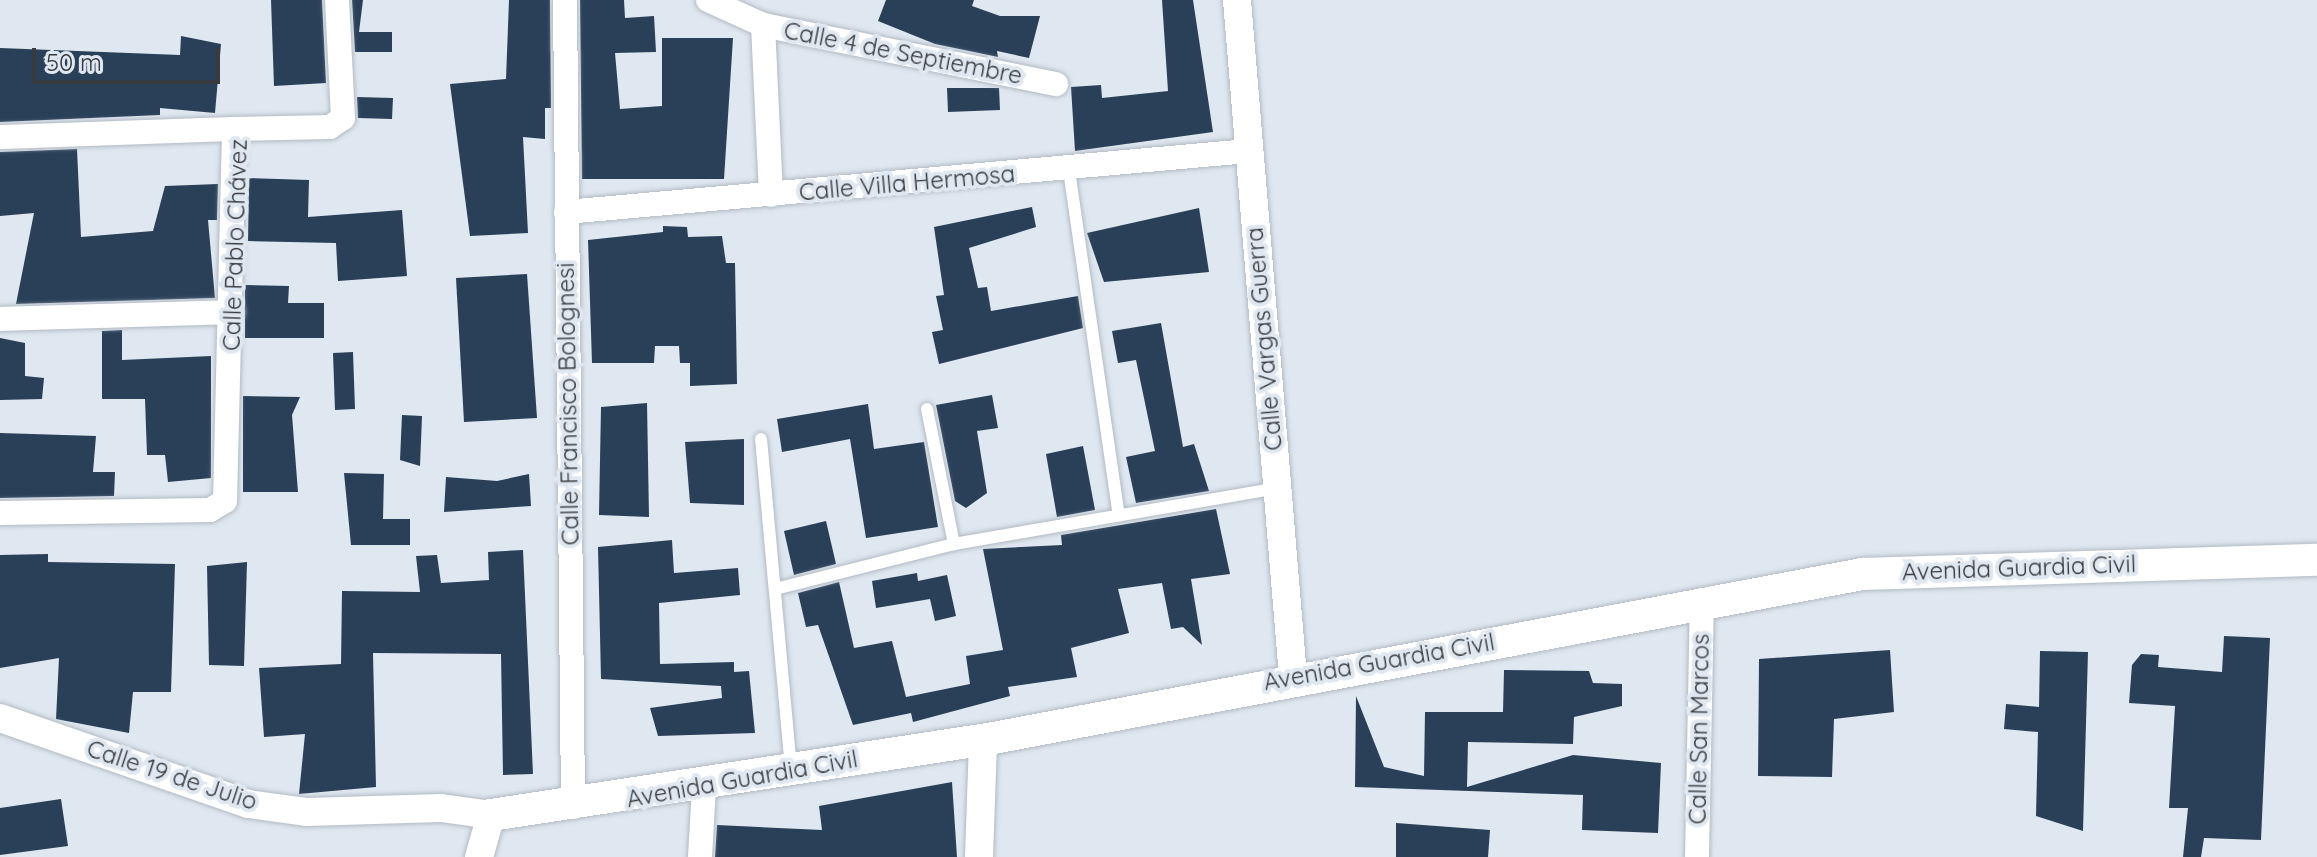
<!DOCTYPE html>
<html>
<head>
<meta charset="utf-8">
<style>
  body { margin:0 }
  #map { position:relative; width:2317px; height:857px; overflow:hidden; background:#dfe7f0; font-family:Quicksand,sans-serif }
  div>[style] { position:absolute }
  .building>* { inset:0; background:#2a4059 }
  .roads { filter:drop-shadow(0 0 2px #b2bac3) drop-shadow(0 0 2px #b2bac3) }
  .service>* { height:12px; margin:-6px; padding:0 6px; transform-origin:6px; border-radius:6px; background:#fff }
  .minor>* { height:24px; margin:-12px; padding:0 12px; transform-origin:12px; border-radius:12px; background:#fff }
  .tertiary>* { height:28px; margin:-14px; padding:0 14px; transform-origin:14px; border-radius:14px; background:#fff }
  .secondary>* { height:32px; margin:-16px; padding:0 16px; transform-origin:16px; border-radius:16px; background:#fff }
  span { translate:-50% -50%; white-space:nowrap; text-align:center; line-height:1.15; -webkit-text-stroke:8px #dfe7f0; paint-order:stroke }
  .street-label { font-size:24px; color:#373a3e }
  .scale { position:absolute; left:32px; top:48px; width:188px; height:36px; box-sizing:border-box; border:4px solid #373a3e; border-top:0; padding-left:10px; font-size:24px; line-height:28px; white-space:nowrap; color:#373a3e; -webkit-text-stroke:6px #dfe7f0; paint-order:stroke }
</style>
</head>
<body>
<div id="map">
  <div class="building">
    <i style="clip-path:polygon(271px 0,322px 0,326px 83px,274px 86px)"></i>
    <i style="clip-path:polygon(352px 0,363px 0,359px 32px,392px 32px,392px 52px,355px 52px)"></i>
    <i style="clip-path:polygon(509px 0,550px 0,551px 108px,545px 108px,545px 139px,523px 137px,528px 233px,470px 236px,450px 84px,506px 79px)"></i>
    <i style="clip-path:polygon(580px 0,624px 0,625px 18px,654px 16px,656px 52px,615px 53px,620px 109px,662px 106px,662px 38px,733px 38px,724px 179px,582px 179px)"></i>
    <i style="clip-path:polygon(886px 0,974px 0,972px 6px,1000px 16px,1040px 16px,1029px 58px,997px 51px,998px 57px,935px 44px,878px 21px)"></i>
    <i style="clip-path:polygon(1162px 0,1193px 0,1213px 132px,1075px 151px,1071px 87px,1101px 85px,1102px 98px,1168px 91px)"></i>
    <i style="clip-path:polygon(181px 36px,221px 44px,215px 113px,160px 108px,160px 115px,0 122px,0 48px,180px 55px)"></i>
    <i style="clip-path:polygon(947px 88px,999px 88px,1000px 110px,948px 112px)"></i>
    <i style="clip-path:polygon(357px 97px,393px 98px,392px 119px,358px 118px)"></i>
    <i style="clip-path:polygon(77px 149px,81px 237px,153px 231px,165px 186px,218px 184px,217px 220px,208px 220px,215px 298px,16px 304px,34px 213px,0 216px,0 152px)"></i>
    <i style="clip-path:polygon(249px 178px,309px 180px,308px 217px,402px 210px,407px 276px,338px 281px,336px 243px,248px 241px)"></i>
    <i style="clip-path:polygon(1032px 207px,1036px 227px,969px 248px,978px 288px,987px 287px,991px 311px,1078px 296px,1083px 328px,939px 364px,932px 332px,943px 330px,936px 296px,944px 295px,934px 227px)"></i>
    <i style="clip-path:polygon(1199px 208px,1209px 272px,1104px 282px,1087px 233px)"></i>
    <i style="clip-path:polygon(663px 226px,687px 227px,688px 237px,722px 236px,726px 263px,735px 263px,737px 384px,690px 386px,690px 363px,680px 363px,679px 346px,655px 346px,654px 363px,592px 363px,588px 240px,663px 232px)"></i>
    <i style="clip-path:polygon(527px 274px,537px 418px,464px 422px,456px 278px)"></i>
    <i style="clip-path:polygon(245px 285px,289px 286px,288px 303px,324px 303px,324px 338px,245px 338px)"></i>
    <i style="clip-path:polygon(1161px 323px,1183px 447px,1194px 444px,1209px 491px,1136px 503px,1126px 457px,1155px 451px,1136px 360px,1118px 363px,1112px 331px)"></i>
    <i style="clip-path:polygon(122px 330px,122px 360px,211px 356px,211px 478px,168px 482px,165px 455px,147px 455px,145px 399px,102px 399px,102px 331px)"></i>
    <i style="clip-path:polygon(0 338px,25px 343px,25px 376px,44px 378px,42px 399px,0 400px)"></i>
    <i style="clip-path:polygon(353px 352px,355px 409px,335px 410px,333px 353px)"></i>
    <i style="clip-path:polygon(992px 395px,998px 428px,977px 431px,987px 493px,966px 508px,955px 501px,936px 405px)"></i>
    <i style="clip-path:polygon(243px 396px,300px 397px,292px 415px,298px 492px,243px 492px)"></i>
    <i style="clip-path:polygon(647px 403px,649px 517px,599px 515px,601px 407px)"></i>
    <i style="clip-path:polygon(868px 404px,874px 449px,924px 442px,938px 527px,866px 538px,850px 439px,782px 452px,777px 419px)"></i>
    <i style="clip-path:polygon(402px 415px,422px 416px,420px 466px,400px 460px)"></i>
    <i style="clip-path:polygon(0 433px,96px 436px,93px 472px,115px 472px,114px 496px,0 498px)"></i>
    <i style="clip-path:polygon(744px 439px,744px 505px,690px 503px,685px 442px)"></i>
    <i style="clip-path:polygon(1083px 446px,1095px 510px,1057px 517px,1046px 454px)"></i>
    <i style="clip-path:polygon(344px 473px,384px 474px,383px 519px,410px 519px,410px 545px,351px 545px)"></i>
    <i style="clip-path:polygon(529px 474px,531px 506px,444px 512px,446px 477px,497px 481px)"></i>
    <i style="clip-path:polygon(1216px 509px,1230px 574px,1191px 579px,1202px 645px,1183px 627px,1171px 629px,1162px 583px,1118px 589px,1129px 633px,1071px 648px,1077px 677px,1008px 687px,1010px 696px,913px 722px,911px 713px,853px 725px,818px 625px,806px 627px,798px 593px,839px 582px,854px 648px,892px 641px,906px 697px,970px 684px,966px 656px,1003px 650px,983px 549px,1062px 545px,1061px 535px)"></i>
    <i style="clip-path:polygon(826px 521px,836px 564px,794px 575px,784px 531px)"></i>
    <i style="clip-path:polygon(672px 540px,674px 573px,738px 568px,740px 595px,659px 603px,660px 664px,734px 662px,734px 672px,749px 671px,755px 733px,658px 736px,650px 708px,722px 698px,721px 686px,601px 679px,598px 547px)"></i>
    <i style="clip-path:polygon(523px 550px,533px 774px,503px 775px,501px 654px,373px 653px,376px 787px,299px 794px,305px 734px,264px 737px,259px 668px,341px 664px,342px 591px,420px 592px,416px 556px,437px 555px,441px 583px,489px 580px,488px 552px)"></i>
    <i style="clip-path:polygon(48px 554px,48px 562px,175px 564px,171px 692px,133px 692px,129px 733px,56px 719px,59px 658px,0 668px,0 555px)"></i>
    <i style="clip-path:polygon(247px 562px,244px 666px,209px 665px,207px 566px)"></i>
    <i style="clip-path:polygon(917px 573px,918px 581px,947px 575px,956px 616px,935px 621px,930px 599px,876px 608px,872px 581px)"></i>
    <i style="clip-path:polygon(2224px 636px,2270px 638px,2261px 840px,2204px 838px,2201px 857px,2183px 857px,2188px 808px,2169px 808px,2175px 706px,2129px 703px,2132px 665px,2141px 654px,2159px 655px,2158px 667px,2222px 672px)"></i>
    <i style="clip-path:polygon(1890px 650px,1894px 712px,1834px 719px,1832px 777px,1758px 776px,1759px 659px)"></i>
    <i style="clip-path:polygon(2040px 651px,2088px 652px,2083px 831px,2036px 816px,2038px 732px,2004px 729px,2006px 704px,2039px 707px)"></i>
    <i style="clip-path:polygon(1504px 670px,1589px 671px,1593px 683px,1622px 684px,1622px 706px,1574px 717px,1573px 744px,1468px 742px,1467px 787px,1573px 755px,1661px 763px,1658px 833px,1582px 830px,1583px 795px,1355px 787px,1356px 696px,1384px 767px,1424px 776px,1425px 712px,1503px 712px)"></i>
    <i style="clip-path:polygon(952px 782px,957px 857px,715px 857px,717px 825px,822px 830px,819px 806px)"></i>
    <i style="clip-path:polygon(61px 799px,68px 846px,0 855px,0 808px)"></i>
    <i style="clip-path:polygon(1396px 823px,1490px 830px,1488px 857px,1396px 857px)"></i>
  </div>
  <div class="roads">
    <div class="service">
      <i style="left:1069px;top:170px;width:349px;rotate:81.8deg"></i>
      <i style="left:927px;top:409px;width:138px;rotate:78.7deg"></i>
      <i style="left:761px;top:439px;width:328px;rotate:84.8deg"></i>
      <i style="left:779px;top:588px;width:180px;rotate:-14.1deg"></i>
      <i style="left:954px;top:544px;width:328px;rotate:-9.8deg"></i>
    </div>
    <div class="minor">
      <i style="left:565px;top:0;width:807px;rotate:89.43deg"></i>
      <i style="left:708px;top:0;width:60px;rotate:24.4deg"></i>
      <i style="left:763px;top:25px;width:299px;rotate:11.4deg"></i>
      <i style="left:763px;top:25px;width:170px;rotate:87.3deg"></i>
      <i style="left:0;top:137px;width:234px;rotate:-2deg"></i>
      <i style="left:566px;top:212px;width:685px;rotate:-5.11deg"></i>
      <i style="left:0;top:319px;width:232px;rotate:-1.7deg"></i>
      <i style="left:0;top:513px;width:210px;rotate:-0.8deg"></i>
      <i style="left:210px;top:510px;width:17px;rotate:-31deg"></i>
      <i style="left:225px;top:501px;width:372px;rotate:-88.6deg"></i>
      <i style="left:234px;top:129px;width:96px;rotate:-1.2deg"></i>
      <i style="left:330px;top:127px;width:16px;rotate:-35deg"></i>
      <i style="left:343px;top:118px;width:118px;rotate:-92.9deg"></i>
      <i style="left:700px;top:857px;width:70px;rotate:-86.7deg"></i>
      <i style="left:1697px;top:857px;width:257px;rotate:-88.9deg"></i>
    </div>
    <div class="tertiary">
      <i style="left:1237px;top:0;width:679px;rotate:85.27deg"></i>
      <i style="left:0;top:718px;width:262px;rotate:19.1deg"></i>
      <i style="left:248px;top:804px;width:60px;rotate:7.7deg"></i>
      <i style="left:307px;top:812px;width:134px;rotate:-1.7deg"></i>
      <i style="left:441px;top:808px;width:50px;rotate:8deg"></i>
      <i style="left:491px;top:815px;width:44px;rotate:105.9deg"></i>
      <i style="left:979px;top:857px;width:117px;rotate:-88deg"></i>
    </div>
    <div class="secondary">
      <i style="left:491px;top:815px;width:498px;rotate:-8.7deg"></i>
      <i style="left:983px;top:740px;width:895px;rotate:-10.69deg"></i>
      <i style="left:1862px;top:574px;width:455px;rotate:-1.8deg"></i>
    </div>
  </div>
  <div class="street-label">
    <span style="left:903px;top:53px;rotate:11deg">Calle 4 de Septiembre</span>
    <span style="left:907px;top:183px;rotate:-5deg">Calle Villa Hermosa</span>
    <span style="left:235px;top:245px;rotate:-88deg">Calle Pablo Chávez</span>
    <span style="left:1264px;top:339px;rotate:-95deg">Calle Vargas Guerra</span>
    <span style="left:568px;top:404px;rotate:-91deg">Calle Francisco Bolognesi</span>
    <span style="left:2019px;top:568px;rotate:-2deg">Avenida Guardia Civil</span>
    <span style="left:1379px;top:662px;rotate:-10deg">Avenida Guardia Civil</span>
    <span style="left:1699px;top:729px;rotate:-89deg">Calle San Marcos</span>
    <span style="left:172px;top:775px;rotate:18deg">Calle 19 de Julio</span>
    <span style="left:742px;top:779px;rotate:-10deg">Avenida Guardia Civil</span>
  </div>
  <div class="scale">50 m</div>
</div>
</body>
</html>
